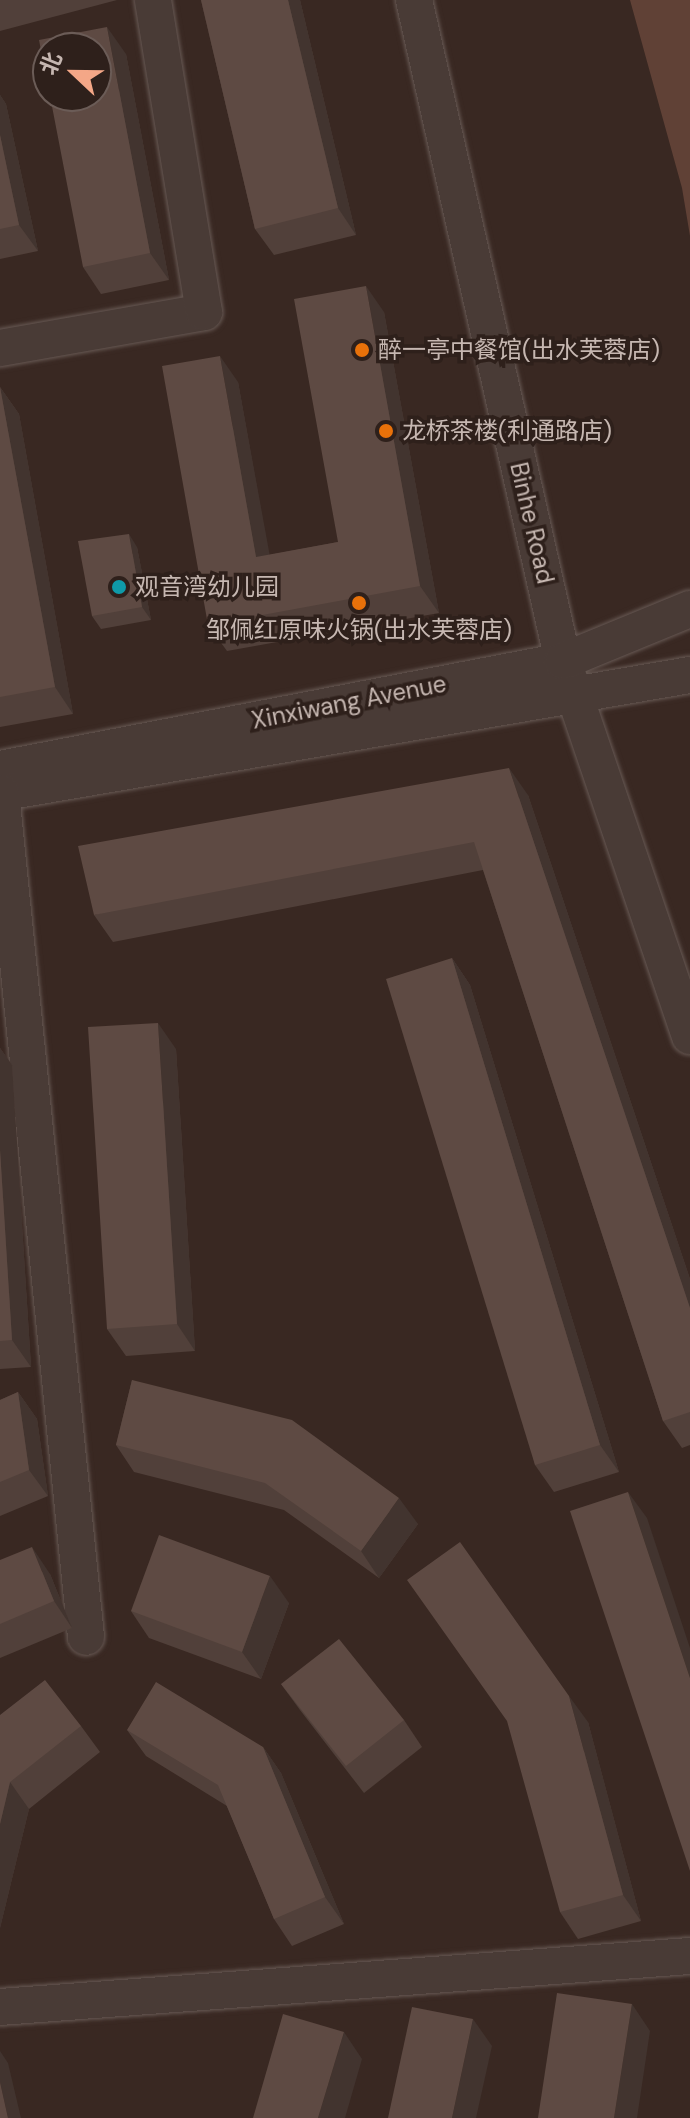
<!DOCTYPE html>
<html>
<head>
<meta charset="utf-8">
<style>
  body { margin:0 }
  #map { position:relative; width:690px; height:2118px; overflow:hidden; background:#392822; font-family:"DM Sans","Noto Sans SC",sans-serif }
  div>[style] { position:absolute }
  .water>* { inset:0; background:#604136 }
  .roads { filter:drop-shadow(0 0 2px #675954) drop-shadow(0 0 2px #675954) }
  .minor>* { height:36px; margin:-18px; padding:0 18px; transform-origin:18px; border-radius:18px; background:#493b36 }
  .wall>* { inset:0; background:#51403a }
  .shaded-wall>* { inset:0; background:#42342f }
  .building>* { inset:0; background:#5e4a43 }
  .dots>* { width:22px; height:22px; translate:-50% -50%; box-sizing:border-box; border:4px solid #2e201b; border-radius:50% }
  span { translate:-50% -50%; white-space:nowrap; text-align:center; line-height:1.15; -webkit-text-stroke:7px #2e201b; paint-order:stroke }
  .poi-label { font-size:24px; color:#c6b7b1 }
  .left { translate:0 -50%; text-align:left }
  .street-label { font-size:24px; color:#c6b7b1 }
  .north { position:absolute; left:32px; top:32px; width:80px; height:80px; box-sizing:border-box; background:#2e201b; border:2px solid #6b5c57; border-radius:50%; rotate:292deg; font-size:22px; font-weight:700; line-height:32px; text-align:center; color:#c6b7b1 }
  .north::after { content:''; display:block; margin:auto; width:28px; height:36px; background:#f4a787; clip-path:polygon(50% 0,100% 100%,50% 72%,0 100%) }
</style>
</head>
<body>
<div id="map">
  <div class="water">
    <i style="clip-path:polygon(630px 0,690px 0,690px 236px,682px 188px)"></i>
  </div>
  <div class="roads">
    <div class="minor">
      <i style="left:414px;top:0;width:678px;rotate:77.3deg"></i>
      <i style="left:563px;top:661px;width:396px;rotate:71.3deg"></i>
      <i style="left:0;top:348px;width:207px;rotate:-10deg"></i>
      <i style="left:204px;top:312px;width:316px;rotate:-99.3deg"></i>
      <i style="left:0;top:769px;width:573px;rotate:-10.86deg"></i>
      <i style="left:563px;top:661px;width:137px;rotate:-22.3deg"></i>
      <i style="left:17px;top:790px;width:683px;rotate:-9.7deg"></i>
      <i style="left:1px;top:793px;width:848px;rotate:84.25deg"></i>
      <i style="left:0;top:2007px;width:692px;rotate:-4.23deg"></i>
    </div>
  </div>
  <div class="wall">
    <i style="clip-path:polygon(0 0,117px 0,0 31px)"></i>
    <i style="clip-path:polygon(201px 0,300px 0,356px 235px,274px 255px,255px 229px)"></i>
    <i style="clip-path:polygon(126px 54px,169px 280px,101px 294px,83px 267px)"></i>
    <i style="clip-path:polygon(0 95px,6px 104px,38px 251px,0 259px)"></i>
    <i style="clip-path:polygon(384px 312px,439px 613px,227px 651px,208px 625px,238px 382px,269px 555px,338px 542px)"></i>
    <i style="clip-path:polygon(0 387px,19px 414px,73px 714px,0 727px)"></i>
    <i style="clip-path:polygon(137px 547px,151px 620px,101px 629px,92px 616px)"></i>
    <i style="clip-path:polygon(528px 795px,690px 1279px,690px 1445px,682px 1448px,663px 1421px,483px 870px,113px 942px,94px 915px)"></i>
    <i style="clip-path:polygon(452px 958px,470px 985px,619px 1472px,554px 1492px,535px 1465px)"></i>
    <i style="clip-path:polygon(0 1048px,12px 1065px,31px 1367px,0 1369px)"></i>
    <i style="clip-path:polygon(176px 1049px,195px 1351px,126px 1356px,107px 1329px)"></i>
    <i style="clip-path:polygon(132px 1380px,418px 1524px,379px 1578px,284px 1510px,134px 1472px,116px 1445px)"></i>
    <i style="clip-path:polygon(18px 1392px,37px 1419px,48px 1496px,0 1516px,0 1400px)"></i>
    <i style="clip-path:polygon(0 1560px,50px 1574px,72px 1628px,0 1658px)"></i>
    <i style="clip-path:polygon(289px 1603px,261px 1679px,149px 1638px,131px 1611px)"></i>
    <i style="clip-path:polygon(281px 1684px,404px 1720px,422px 1747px,364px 1793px,300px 1710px)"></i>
    <i style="clip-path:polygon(0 1715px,81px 1726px,100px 1752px,29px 1809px,0 1928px)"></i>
    <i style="clip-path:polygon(588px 1722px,641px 1921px,578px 1939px,560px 1912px)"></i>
    <i style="clip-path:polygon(127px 1730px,263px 1747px,281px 1773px,344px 1924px,292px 1946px,274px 1919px,227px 1806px,146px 1756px)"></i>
  </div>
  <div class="shaded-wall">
    <i style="clip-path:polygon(288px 0,300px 0,356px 235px,338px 208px)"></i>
    <i style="clip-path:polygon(107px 27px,126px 54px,169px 280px,150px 253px)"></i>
    <i style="clip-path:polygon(0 95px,6px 104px,38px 251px,19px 225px,0 135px)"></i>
    <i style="clip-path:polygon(366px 286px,384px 312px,439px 613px,420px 586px)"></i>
    <i style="clip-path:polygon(220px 356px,238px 382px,275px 584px,256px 557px)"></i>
    <i style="clip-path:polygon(0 387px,19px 414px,73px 714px,55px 687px)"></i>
    <i style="clip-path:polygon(129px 534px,137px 547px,151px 620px,142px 607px)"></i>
    <i style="clip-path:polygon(509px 768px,528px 795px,690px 1279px,690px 1308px)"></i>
    <i style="clip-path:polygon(452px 958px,470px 985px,619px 1472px,600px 1445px)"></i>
    <i style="clip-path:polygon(158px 1023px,176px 1049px,195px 1351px,177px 1324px)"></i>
    <i style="clip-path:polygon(0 1048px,12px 1065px,31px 1367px,12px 1340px,0 1150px)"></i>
    <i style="clip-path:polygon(18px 1392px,37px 1419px,48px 1496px,29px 1470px)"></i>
    <i style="clip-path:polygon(628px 1492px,647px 1518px,690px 1648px,690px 1678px)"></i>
    <i style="clip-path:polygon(399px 1498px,418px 1524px,379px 1578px,361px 1551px)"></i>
    <i style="clip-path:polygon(32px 1547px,50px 1574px,72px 1628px,54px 1601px)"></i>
    <i style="clip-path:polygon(270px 1576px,289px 1603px,261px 1679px,242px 1652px)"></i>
    <i style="clip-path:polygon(569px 1696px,588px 1722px,641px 1921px,623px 1895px)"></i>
    <i style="clip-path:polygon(263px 1747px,281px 1773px,344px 1924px,325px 1897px)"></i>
    <i style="clip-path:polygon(10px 1782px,29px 1809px,0 1928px,0 1824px)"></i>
    <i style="clip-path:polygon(632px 2004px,650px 2031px,637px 2118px,614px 2118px)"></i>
    <i style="clip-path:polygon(473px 2019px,492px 2046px,476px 2118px,452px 2118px)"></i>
    <i style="clip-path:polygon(344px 2032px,362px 2059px,345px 2118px,318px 2118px)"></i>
    <i style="clip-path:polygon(0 2051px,8px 2063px,21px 2118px,8px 2118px,0 2082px)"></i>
  </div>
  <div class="building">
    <i style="clip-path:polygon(201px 0,288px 0,338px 208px,255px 229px)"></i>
    <i style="clip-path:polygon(107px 27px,150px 253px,83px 267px,50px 96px,96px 96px,96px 48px,48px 48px,48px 87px,39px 40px)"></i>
    <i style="clip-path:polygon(0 135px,19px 225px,0 229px)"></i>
    <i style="clip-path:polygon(366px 286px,420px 586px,208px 625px,162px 366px,220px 356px,256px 557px,338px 542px,294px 299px)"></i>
    <i style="clip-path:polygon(0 387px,55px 687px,0 697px)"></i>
    <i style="clip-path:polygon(129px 534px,142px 607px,92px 616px,78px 541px)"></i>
    <i style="clip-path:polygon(509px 768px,690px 1308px,690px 1412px,663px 1421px,474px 842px,94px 915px,78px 846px)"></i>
    <i style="clip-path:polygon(452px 958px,600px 1445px,535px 1465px,386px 979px)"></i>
    <i style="clip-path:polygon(158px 1023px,177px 1324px,107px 1329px,88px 1027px)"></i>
    <i style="clip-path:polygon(0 1150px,12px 1340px,0 1341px)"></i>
    <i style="clip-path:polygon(132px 1380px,292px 1420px,399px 1498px,361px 1551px,265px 1483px,116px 1445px)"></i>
    <i style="clip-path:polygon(18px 1392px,29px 1470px,0 1482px,0 1400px)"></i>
    <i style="clip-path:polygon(628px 1492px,690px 1678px,690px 1871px,570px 1511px)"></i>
    <i style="clip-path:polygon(159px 1535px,270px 1576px,242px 1652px,131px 1611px)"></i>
    <i style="clip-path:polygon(460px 1542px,569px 1696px,623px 1895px,560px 1912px,507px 1721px,407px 1580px)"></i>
    <i style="clip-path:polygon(32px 1547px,54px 1601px,0 1624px,0 1560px)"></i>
    <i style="clip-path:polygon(339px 1639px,404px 1720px,346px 1766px,281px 1684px)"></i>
    <i style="clip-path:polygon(45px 1680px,81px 1726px,10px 1782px,0 1824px,0 1715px)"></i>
    <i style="clip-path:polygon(156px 1682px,263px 1747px,325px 1897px,274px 1919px,218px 1785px,127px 1730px)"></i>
    <i style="clip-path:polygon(557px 1993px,632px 2004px,614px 2118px,538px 2118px)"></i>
    <i style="clip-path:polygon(412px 2007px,473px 2019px,452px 2118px,388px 2118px)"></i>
    <i style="clip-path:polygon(283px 2014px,344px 2032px,318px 2118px,253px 2118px)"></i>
    <i style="clip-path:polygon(0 2082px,8px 2118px,0 2118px)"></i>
  </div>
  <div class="dots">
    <i style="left:362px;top:350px;background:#e8710a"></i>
    <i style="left:386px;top:431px;background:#e8710a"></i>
    <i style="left:119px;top:587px;background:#0f9aa8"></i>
    <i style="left:359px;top:603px;background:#e8710a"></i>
  </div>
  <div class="poi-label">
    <span class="left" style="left:378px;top:350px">醉一亭中餐馆(出水芙蓉店)</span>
    <span class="left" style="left:402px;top:431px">龙桥茶楼(利通路店)</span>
    <span class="left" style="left:135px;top:587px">观音湾幼儿园</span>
    <span style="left:359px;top:630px">邹佩红原味火锅(出水芙蓉店)</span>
  </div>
  <div class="street-label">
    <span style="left:532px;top:523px;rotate:77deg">Binhe Road</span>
    <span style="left:349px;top:702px;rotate:-11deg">Xinxiwang Avenue</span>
  </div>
  <div class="north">北</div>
</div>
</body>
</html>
